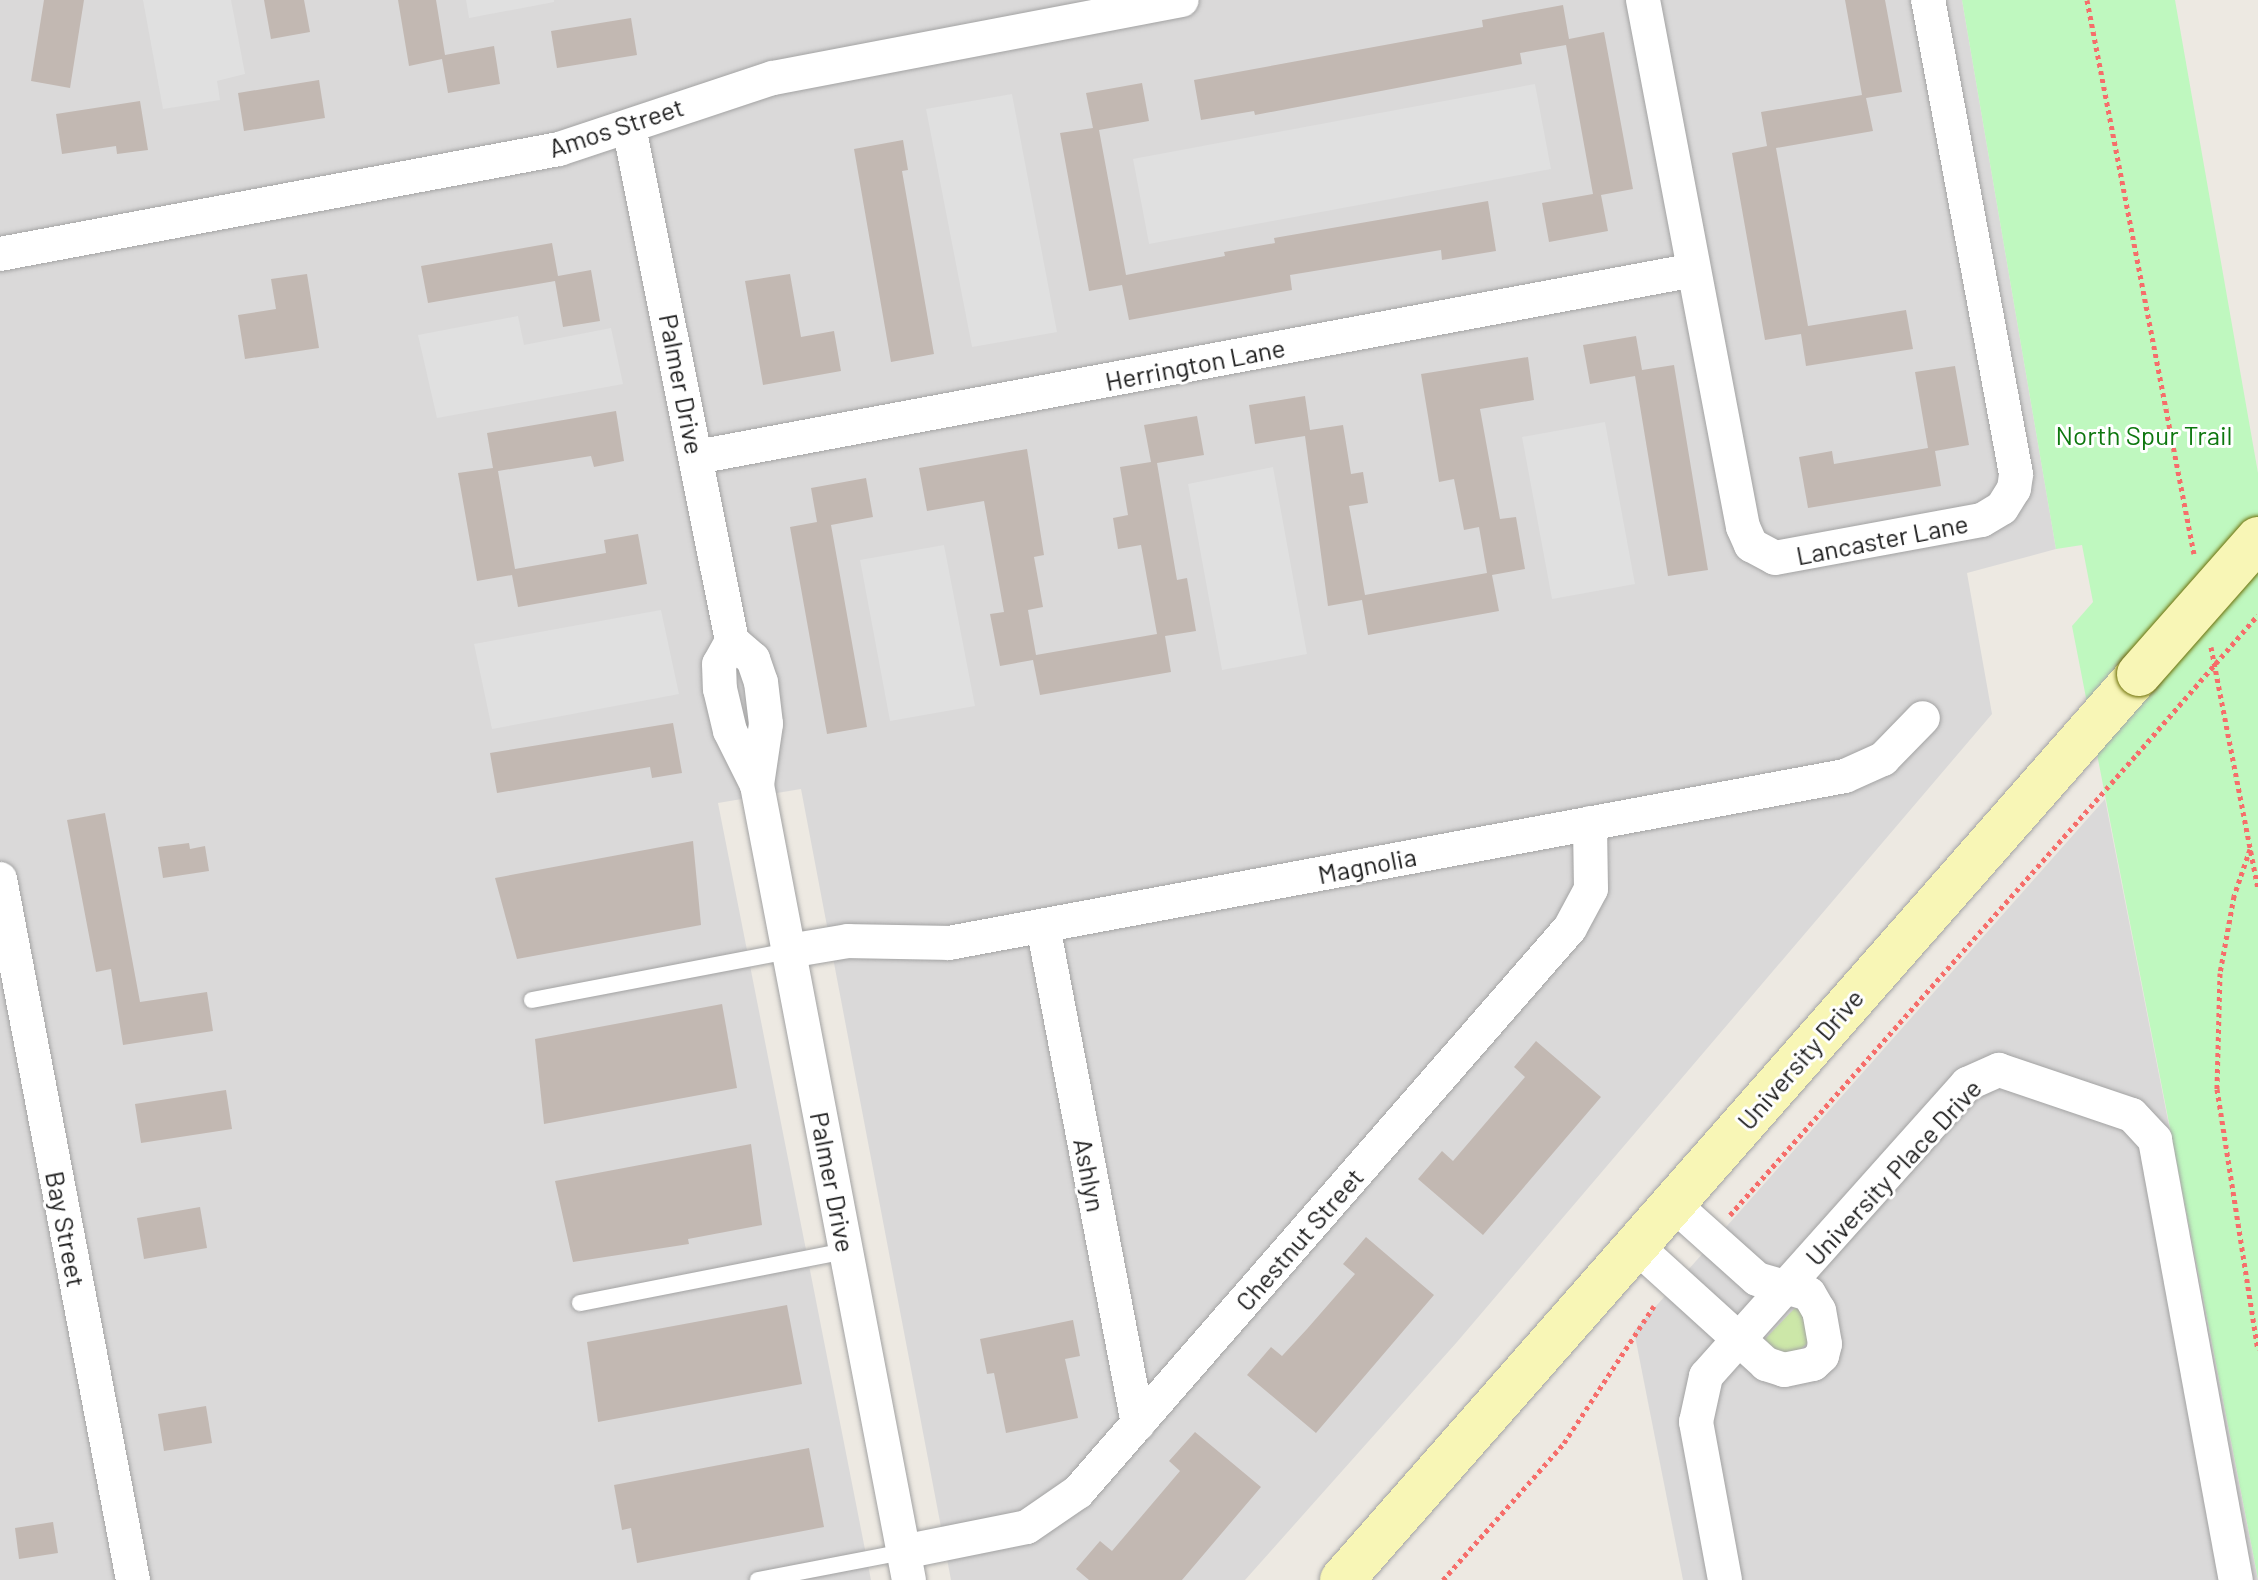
<!DOCTYPE html>
<html>
<head>
<meta charset="utf-8">
<style>
  body { margin:0 }
  #map { position:relative; width:2258px; height:1580px; overflow:hidden; background:#ede9e2; font-family:Barlow,sans-serif }
  div>[style] { position:absolute }
  .residential>* { inset:0; background:#dad9d9 }
  .grass>* { inset:0; background:#cce7a8 }
  .park>* { inset:0; background:#bff8bf }
  .parking>* { inset:0; background:#e0e0e0 }
  .building>* { inset:0; background:#c2b8b2 }
  .path>* { height:5px; margin-top:-2.5px; transform-origin:0; background:repeating-linear-gradient(90deg,#f66d6a 0 4px,transparent 0 8px) }
  .roads { filter:drop-shadow(0 0 2px #a3a3a3) drop-shadow(0 0 2px #a3a3a3) }
  .lane>* { height:16px; margin:-8px; padding:0 8px; transform-origin:8px; border-radius:8px; background:#fff }
  .street>* { height:34px; margin:-17px; padding:0 17px; transform-origin:17px; border-radius:17px; background:#fff }
  .secondary>* { height:44px; margin:-22px; padding:0 22px; transform-origin:22px; border-radius:22px; background:#f8f6b6 }
  .path-bridge>* { height:5px; margin-top:-2.5px; transform-origin:0; background:repeating-linear-gradient(90deg,#f66d6a 0 4px,transparent 0 8px) }
  .bridges { filter:drop-shadow(0 0 2px #6d6f07) drop-shadow(0 0 2px #6d6f07) }
  .secondary-bridge>* { height:44px; margin:-22px; padding:0 22px; transform-origin:22px; border-radius:22px; background:#f8f6b6 }
  span { translate:-50% -50%; white-space:nowrap; text-align:center; line-height:1.15; -webkit-text-stroke:6px #fff; paint-order:stroke }
  .street-label { font-size:26px; color:#1c1c1c }
  .park-label { font-size:26px; color:#0d770e }
</style>
</head>
<body>
<div id="map">
  <div class="residential">
    <i style="clip-path:polygon(0 0,1962px 0,2056px 549px,1967px 573px,1992px 714px,1457px 1342px,1245px 1580px,951px 1580px,801px 789px,718px 803px,871px 1580px,0 1580px)"></i>
    <i style="clip-path:polygon(2105px 799px,2258px 1580px,1683px 1580px,1634px 1331px)"></i>
  </div>
  <div class="grass">
    <i style="clip-path:polygon(1795px 1308px,1801px 1311px,1810px 1341px,1797px 1352px,1781px 1357px,1765px 1339px)"></i>
  </div>
  <div class="park">
    <i style="clip-path:polygon(1962px 0,2175px 0,2258px 473px,2258px 1579px,2072px 626px,2093px 602px,2082px 545px,2056px 549px)"></i>
  </div>
  <div class="parking">
    <i style="clip-path:polygon(143px 0,231px 0,245px 74px,217px 81px,220px 100px,163px 109px)"></i>
    <i style="clip-path:polygon(466px 0,554px 0,554px 2px,469px 18px)"></i>
    <i style="clip-path:polygon(1535px 84px,1551px 169px,1149px 244px,1133px 159px)"></i>
    <i style="clip-path:polygon(1012px 94px,1057px 332px,972px 347px,926px 109px)"></i>
    <i style="clip-path:polygon(518px 316px,524px 345px,611px 328px,623px 384px,437px 418px,418px 335px)"></i>
    <i style="clip-path:polygon(1605px 422px,1635px 584px,1552px 599px,1522px 437px)"></i>
    <i style="clip-path:polygon(1273px 467px,1307px 654px,1222px 670px,1188px 484px)"></i>
    <i style="clip-path:polygon(944px 545px,975px 706px,890px 721px,860px 560px)"></i>
    <i style="clip-path:polygon(661px 610px,679px 694px,492px 729px,474px 644px)"></i>
  </div>
  <div class="building">
    <i style="clip-path:polygon(44px 0,84px 0,70px 88px,31px 81px)"></i>
    <i style="clip-path:polygon(264px 0,304px 0,310px 32px,271px 39px)"></i>
    <i style="clip-path:polygon(398px 0,436px 0,445px 55px,494px 46px,500px 84px,448px 93px,442px 59px,409px 66px)"></i>
    <i style="clip-path:polygon(1845px 0,1885px 0,1902px 92px,1866px 98px,1873px 131px,1776px 148px,1808px 326px,1906px 310px,1913px 349px,1806px 366px,1801px 334px,1765px 340px,1732px 153px,1767px 146px,1761px 112px,1862px 95px)"></i>
    <i style="clip-path:polygon(1563px 5px,1569px 39px,1604px 32px,1633px 189px,1601px 195px,1608px 231px,1549px 242px,1542px 203px,1593px 194px,1566px 45px,1520px 53px,1522px 64px,1255px 115px,1254px 111px,1201px 120px,1194px 80px,1483px 27px,1482px 20px)"></i>
    <i style="clip-path:polygon(631px 18px,637px 55px,557px 68px,551px 31px)"></i>
    <i style="clip-path:polygon(319px 80px,325px 118px,244px 131px,238px 93px)"></i>
    <i style="clip-path:polygon(1142px 83px,1149px 121px,1099px 130px,1126px 275px,1225px 256px,1224px 252px,1275px 243px,1274px 238px,1488px 201px,1496px 251px,1442px 260px,1441px 250px,1290px 275px,1292px 290px,1129px 320px,1122px 285px,1089px 291px,1060px 133px,1093px 128px,1086px 93px)"></i>
    <i style="clip-path:polygon(140px 101px,148px 150px,117px 154px,116px 146px,62px 154px,56px 114px)"></i>
    <i style="clip-path:polygon(903px 140px,908px 170px,902px 171px,934px 354px,891px 362px,854px 149px)"></i>
    <i style="clip-path:polygon(552px 243px,558px 276px,591px 270px,600px 321px,563px 327px,555px 281px,428px 303px,421px 266px)"></i>
    <i style="clip-path:polygon(307px 274px,319px 348px,245px 359px,238px 315px,276px 309px,271px 279px)"></i>
    <i style="clip-path:polygon(790px 274px,801px 337px,834px 331px,841px 371px,763px 385px,745px 281px)"></i>
    <i style="clip-path:polygon(1636px 336px,1642px 370px,1674px 365px,1708px 570px,1668px 576px,1635px 376px,1590px 384px,1583px 345px)"></i>
    <i style="clip-path:polygon(1528px 357px,1534px 400px,1480px 409px,1500px 519px,1516px 517px,1525px 569px,1492px 575px,1499px 611px,1368px 635px,1362px 600px,1328px 606px,1305px 436px,1255px 444px,1249px 405px,1305px 396px,1310px 430px,1343px 425px,1351px 474px,1363px 472px,1368px 503px,1349px 506px,1365px 595px,1487px 573px,1479px 527px,1464px 530px,1454px 479px,1439px 482px,1421px 374px)"></i>
    <i style="clip-path:polygon(1955px 366px,1969px 445px,1935px 451px,1941px 486px,1808px 508px,1799px 457px,1832px 451px,1834px 464px,1928px 448px,1915px 372px)"></i>
    <i style="clip-path:polygon(616px 411px,624px 461px,594px 467px,591px 456px,498px 471px,515px 569px,606px 553px,604px 540px,638px 534px,647px 584px,518px 607px,512px 575px,477px 581px,458px 473px,493px 468px,487px 433px)"></i>
    <i style="clip-path:polygon(1197px 416px,1204px 455px,1157px 463px,1177px 580px,1187px 578px,1196px 631px,1165px 636px,1171px 672px,1040px 695px,1033px 660px,1000px 666px,990px 614px,1004px 612px,984px 501px,927px 511px,919px 468px,1027px 449px,1044px 555px,1034px 557px,1043px 607px,1028px 610px,1036px 655px,1157px 634px,1141px 545px,1118px 549px,1113px 518px,1128px 515px,1120px 467px,1151px 462px,1144px 425px)"></i>
    <i style="clip-path:polygon(866px 478px,873px 517px,831px 525px,867px 727px,827px 734px,790px 527px,817px 522px,811px 488px)"></i>
    <i style="clip-path:polygon(673px 723px,682px 773px,652px 778px,650px 767px,497px 793px,490px 753px)"></i>
    <i style="clip-path:polygon(105px 813px,140px 1002px,207px 992px,213px 1031px,123px 1045px,111px 969px,96px 972px,67px 820px)"></i>
    <i style="clip-path:polygon(693px 841px,701px 925px,517px 959px,495px 878px)"></i>
    <i style="clip-path:polygon(189px 843px,190px 849px,205px 846px,209px 871px,163px 878px,158px 847px)"></i>
    <i style="clip-path:polygon(722px 1004px,737px 1088px,544px 1124px,535px 1039px)"></i>
    <i style="clip-path:polygon(1536px 1041px,1601px 1097px,1483px 1235px,1418px 1179px,1442px 1151px,1453px 1161px,1525px 1077px,1514px 1067px)"></i>
    <i style="clip-path:polygon(226px 1090px,232px 1129px,141px 1143px,135px 1104px)"></i>
    <i style="clip-path:polygon(751px 1144px,762px 1225px,688px 1239px,689px 1244px,573px 1262px,555px 1181px)"></i>
    <i style="clip-path:polygon(200px 1207px,207px 1248px,144px 1259px,137px 1218px)"></i>
    <i style="clip-path:polygon(1366px 1237px,1434px 1295px,1316px 1433px,1247px 1375px,1271px 1347px,1282px 1356px,1307px 1329px,1355px 1274px,1343px 1264px)"></i>
    <i style="clip-path:polygon(787px 1305px,802px 1384px,598px 1422px,587px 1342px)"></i>
    <i style="clip-path:polygon(1073px 1320px,1080px 1356px,1065px 1359px,1078px 1418px,1006px 1433px,994px 1373px,987px 1374px,980px 1339px)"></i>
    <i style="clip-path:polygon(206px 1406px,212px 1443px,164px 1451px,158px 1414px)"></i>
    <i style="clip-path:polygon(1195px 1432px,1261px 1487px,1182px 1580px,1089px 1580px,1076px 1569px,1100px 1541px,1112px 1551px,1180px 1471px,1169px 1461px)"></i>
    <i style="clip-path:polygon(809px 1448px,824px 1527px,637px 1563px,631px 1528px,622px 1530px,614px 1485px)"></i>
    <i style="clip-path:polygon(53px 1522px,58px 1553px,19px 1559px,15px 1528px)"></i>
  </div>
  <div class="path">
    <i style="left:2087px;top:0;width:564px;rotate:79.07deg"></i>
    <i style="left:2211px;top:647px;width:247px;rotate:79deg"></i>
    <i style="left:2250px;top:849px;width:50px;rotate:108.8deg"></i>
    <i style="left:2234px;top:896px;width:78px;rotate:100.3deg"></i>
    <i style="left:2220px;top:973px;width:116px;rotate:91.5deg"></i>
    <i style="left:2217px;top:1089px;width:264px;rotate:81.1deg"></i>
    <i style="left:1730px;top:1215px;width:615px;rotate:-48.56deg"></i>
    <i style="left:1443px;top:1580px;width:183px;rotate:-48.5deg"></i>
    <i style="left:1564px;top:1443px;width:164px;rotate:-56.7deg"></i>
  </div>
  <div class="roads">
    <div class="lane">
      <i style="left:532px;top:1000px;width:262px;rotate:-10.8deg"></i>
      <i style="left:580px;top:1303px;width:271px;rotate:-11.1deg"></i>
      <i style="left:758px;top:1580px;width:148px;rotate:-10.9deg"></i>
    </div>
    <div class="street">
      <i style="left:1643px;top:0;width:536px;rotate:79.26deg"></i>
      <i style="left:1743px;top:527px;width:20px;rotate:66deg"></i>
      <i style="left:1751px;top:545px;width:27px;rotate:28deg"></i>
      <i style="left:1775px;top:558px;width:210px;rotate:-10.4deg"></i>
      <i style="left:1982px;top:520px;width:23px;rotate:-31deg"></i>
      <i style="left:2002px;top:508px;width:22px;rotate:-58deg"></i>
      <i style="left:2014px;top:489px;width:15px;rotate:-82deg"></i>
      <i style="left:2016px;top:474px;width:482px;rotate:-100.5deg"></i>
      <i style="left:629px;top:127px;width:524px;rotate:78.67deg"></i>
      <i style="left:732px;top:641px;width:28px;rotate:41deg"></i>
      <i style="left:753px;top:659px;width:24px;rotate:71deg"></i>
      <i style="left:761px;top:682px;width:42px;rotate:83.2deg"></i>
      <i style="left:766px;top:724px;width:62px;rotate:98.4deg"></i>
      <i style="left:0;top:254px;width:569px;rotate:-10.64deg"></i>
      <i style="left:559px;top:149px;width:225px;rotate:-18.4deg"></i>
      <i style="left:773px;top:78px;width:416px;rotate:-10.8deg"></i>
      <i style="left:697px;top:457px;width:1014px;rotate:-10.62deg"></i>
      <i style="left:732px;top:641px;width:26px;rotate:119deg"></i>
      <i style="left:719px;top:664px;width:25px;rotate:88deg"></i>
      <i style="left:720px;top:689px;width:43px;rotate:76.6deg"></i>
      <i style="left:730px;top:731px;width:60px;rotate:63.4deg"></i>
      <i style="left:757px;top:785px;width:809px;rotate:79.18deg"></i>
      <i style="left:0;top:879px;width:714px;rotate:79.26deg"></i>
      <i style="left:1043px;top:926px;width:507px;rotate:79.2deg"></i>
      <i style="left:789px;top:951px;width:60px;rotate:-9.6deg"></i>
      <i style="left:848px;top:941px;width:101px;rotate:1.1deg"></i>
      <i style="left:949px;top:943px;width:911px;rotate:-10.56deg"></i>
      <i style="left:1845px;top:776px;width:42px;rotate:-24.1deg"></i>
      <i style="left:1883px;top:759px;width:57px;rotate:-45.7deg"></i>
      <i style="left:1636px;top:1246px;width:176px;rotate:42.2deg"></i>
      <i style="left:1766px;top:1364px;width:19px;rotate:18deg"></i>
      <i style="left:1784px;top:1370px;width:30px;rotate:-12deg"></i>
      <i style="left:1813px;top:1364px;width:12px;rotate:-42deg"></i>
      <i style="left:1822px;top:1356px;width:12px;rotate:-76deg"></i>
      <i style="left:1825px;top:1344px;width:34px;rotate:-100deg"></i>
      <i style="left:1819px;top:1311px;width:20px;rotate:-120deg"></i>
      <i style="left:1809px;top:1294px;width:54px;rotate:-163.9deg"></i>
      <i style="left:1757px;top:1279px;width:113px;rotate:-138.2deg"></i>
      <i style="left:903px;top:1552px;width:126px;rotate:-11.4deg"></i>
      <i style="left:1027px;top:1527px;width:62px;rotate:-34.5deg"></i>
      <i style="left:1078px;top:1492px;width:748px;rotate:-48.9deg"></i>
      <i style="left:1570px;top:928px;width:44px;rotate:-61.7deg"></i>
      <i style="left:1591px;top:889px;width:66px;rotate:-90.9deg"></i>
      <i style="left:1725px;top:1580px;width:161px;rotate:-100.4deg"></i>
      <i style="left:1696px;top:1422px;width:47px;rotate:-77.7deg"></i>
      <i style="left:1706px;top:1376px;width:392px;rotate:-48.2deg"></i>
      <i style="left:1967px;top:1084px;width:35px;rotate:-24deg"></i>
      <i style="left:1999px;top:1070px;width:140px;rotate:18.7deg"></i>
      <i style="left:2132px;top:1115px;width:34px;rotate:47deg"></i>
      <i style="left:2155px;top:1140px;width:447px;rotate:79.6deg"></i>
    </div>
    <div class="secondary">
      <i style="left:1342px;top:1580px;width:1207px;rotate:-48.66deg"></i>
    </div>
  </div>
  <div class="path-bridge">
    <i style="left:2137px;top:754px;width:184px;rotate:-49deg"></i>
  </div>
  <div class="bridges">
    <div class="secondary-bridge">
      <i style="left:2139px;top:674px;width:180px;rotate:-48.6deg"></i>
    </div>
  </div>
  <div class="street-label">
    <span style="left:616px;top:127px;rotate:-18deg">Amos Street</span>
    <span style="left:1195px;top:364px;rotate:-11deg">Herrington Lane</span>
    <span style="left:682px;top:384px;rotate:79deg">Palmer Drive</span>
    <span style="left:1882px;top:539px;rotate:-11deg">Lancaster Lane</span>
    <span style="left:1367px;top:865px;rotate:-11deg">Magnolia</span>
    <span style="left:1800px;top:1059px;rotate:-49deg">University Drive</span>
    <span style="left:1893px;top:1172px;rotate:-47deg">University Place Drive</span>
    <span style="left:1090px;top:1175px;rotate:79deg">Ashlyn</span>
    <span style="left:833px;top:1182px;rotate:79deg">Palmer Drive</span>
    <span style="left:66px;top:1229px;rotate:79deg">Bay Street</span>
    <span style="left:1299px;top:1239px;rotate:-49deg">Chestnut Street</span>
  </div>
  <div class="park-label">
    <span style="left:2144px;top:435px">North Spur Trail</span>
  </div>
</div>
</body>
</html>
